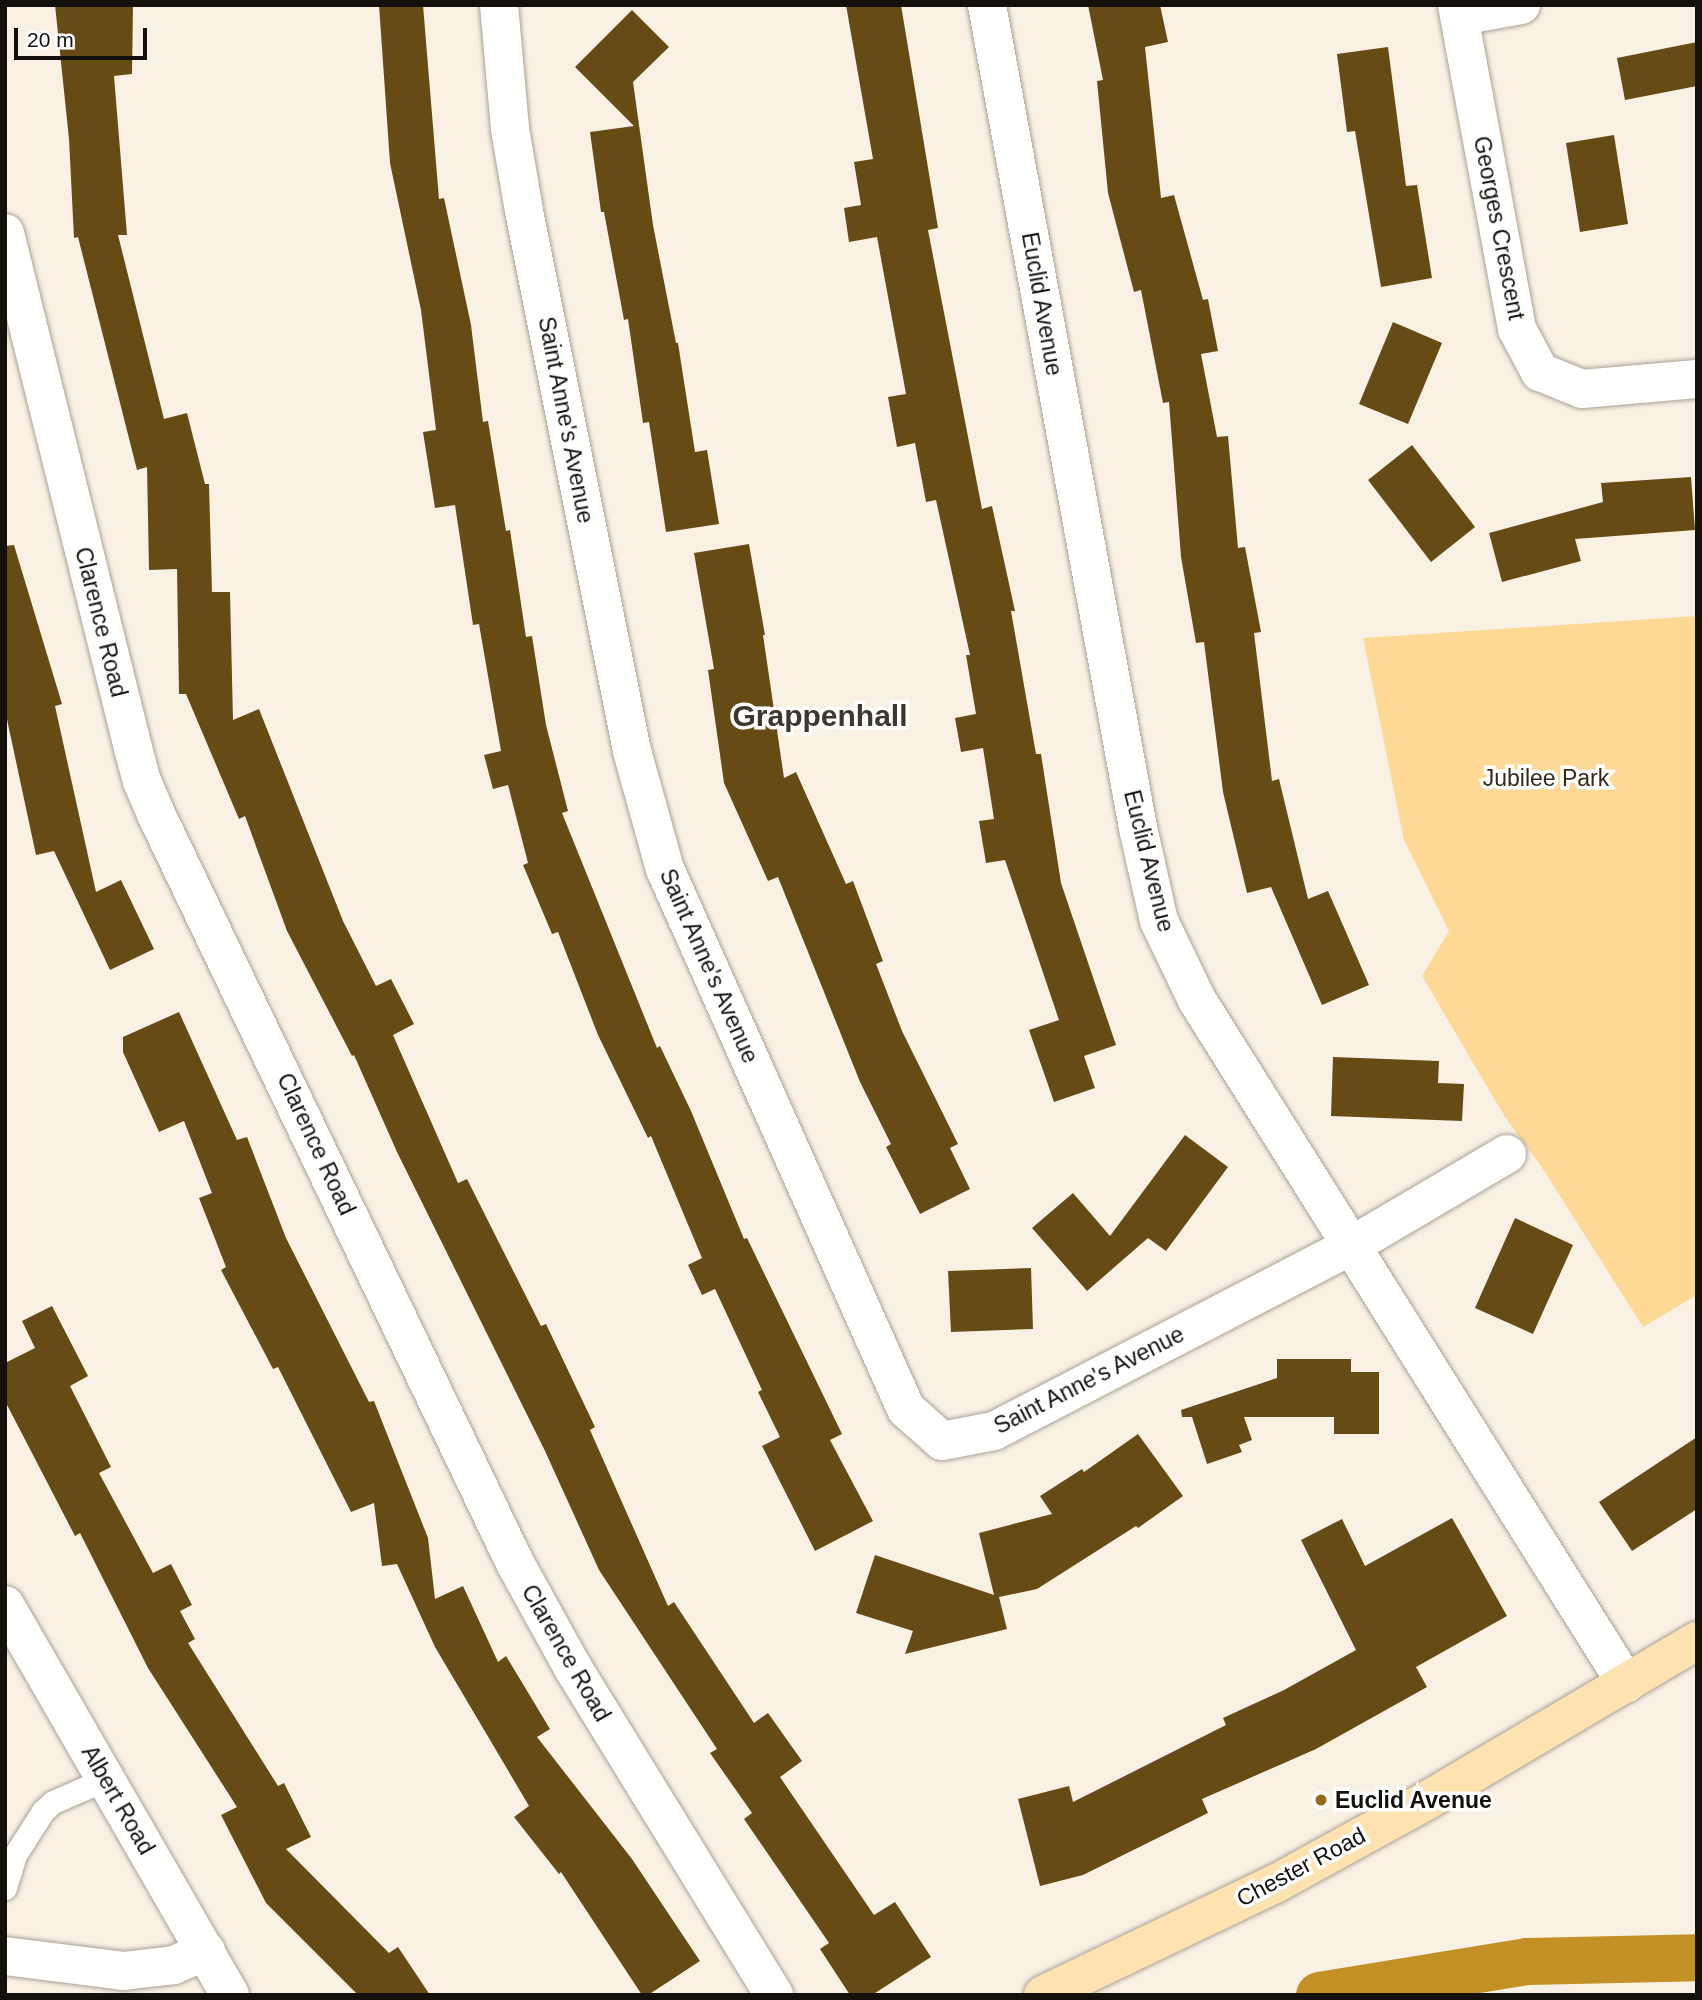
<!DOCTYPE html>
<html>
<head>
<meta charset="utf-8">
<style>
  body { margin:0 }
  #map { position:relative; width:1702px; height:2000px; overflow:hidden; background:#f9f1e4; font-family:Arial,sans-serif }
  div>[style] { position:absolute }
  .green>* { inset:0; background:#fed895 }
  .canal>* { height:47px; margin:-23.5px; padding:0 23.5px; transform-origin:23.5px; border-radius:23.5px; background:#c29025 }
  .building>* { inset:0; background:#664b15 }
  .roads { filter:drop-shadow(0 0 2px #a9a296) drop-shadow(0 0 2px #a9a296) }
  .service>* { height:23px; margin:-11.5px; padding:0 11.5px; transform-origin:11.5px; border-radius:11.5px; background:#fff }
  .minor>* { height:38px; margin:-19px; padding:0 19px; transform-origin:19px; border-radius:19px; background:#fff }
  .primary>* { height:38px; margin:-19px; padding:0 19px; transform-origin:19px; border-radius:19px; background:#fee2af }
  .dots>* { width:19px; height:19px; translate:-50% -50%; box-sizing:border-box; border:4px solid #fff; border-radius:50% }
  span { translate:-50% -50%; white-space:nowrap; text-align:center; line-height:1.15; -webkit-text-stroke:7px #fff; paint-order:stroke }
  .street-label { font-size:23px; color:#14110d }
  .park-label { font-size:23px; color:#332918 }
  .poi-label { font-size:23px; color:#14110d; font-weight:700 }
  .left { translate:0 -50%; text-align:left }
  .district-label { font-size:30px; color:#3d372d; font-weight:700 }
  .frame { position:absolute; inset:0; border:7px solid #14110d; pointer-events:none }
  .scale { position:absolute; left:14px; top:28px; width:133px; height:32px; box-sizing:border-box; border:4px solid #14110d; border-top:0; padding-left:9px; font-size:21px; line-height:24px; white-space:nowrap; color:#14110d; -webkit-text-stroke:5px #fff; paint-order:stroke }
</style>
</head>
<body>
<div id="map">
  <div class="green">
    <i style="clip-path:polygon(1697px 616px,1697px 1295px,1643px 1327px,1543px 1169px,1505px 1117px,1422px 976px,1449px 931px,1404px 840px,1363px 638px)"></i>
  </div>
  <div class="canal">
    <i style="left:1319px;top:1995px;width:211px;rotate:-9.3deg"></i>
    <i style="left:1527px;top:1961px;width:170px;rotate:-1.3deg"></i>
  </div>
  <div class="building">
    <i style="clip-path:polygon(55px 5px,133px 5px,132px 74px,114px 76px,127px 235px,118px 235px,164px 419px,187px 413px,205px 484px,209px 484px,212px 592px,230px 592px,233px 720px,259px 709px,343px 921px,376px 986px,391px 979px,414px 1024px,393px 1035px,458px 1183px,467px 1179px,541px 1326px,546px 1324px,595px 1427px,590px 1430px,668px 1606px,674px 1602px,754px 1723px,768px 1713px,802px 1761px,780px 1777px,874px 1915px,895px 1902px,931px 1957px,872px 1995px,850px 1995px,820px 1949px,829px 1943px,744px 1819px,752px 1813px,710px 1753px,717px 1749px,599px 1570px,545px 1451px,397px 1152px,354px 1055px,352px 1056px,287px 931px,245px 816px,239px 819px,186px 694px,179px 694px,177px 569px,149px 570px,147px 467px,137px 470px,78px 237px,74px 238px,69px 139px)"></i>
    <i style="clip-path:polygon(379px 5px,423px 5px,439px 199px,444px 198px,471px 325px,483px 422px,488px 421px,506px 531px,510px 530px,526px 637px,532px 636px,546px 725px,568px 811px,562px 813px,657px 1048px,660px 1046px,691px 1111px,744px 1239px,747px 1238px,842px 1434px,830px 1440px,873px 1521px,815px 1551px,762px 1446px,780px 1437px,758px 1392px,762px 1390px,715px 1289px,702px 1295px,688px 1265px,702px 1258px,651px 1136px,648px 1138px,598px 1035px,558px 932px,552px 934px,523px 865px,528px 863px,508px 785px,493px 789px,484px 755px,501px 751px,479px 624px,473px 625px,455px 505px,435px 508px,423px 432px,436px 430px,421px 310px,390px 163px)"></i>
    <i style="clip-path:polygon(846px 5px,901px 5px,938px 228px,928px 230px,982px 509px,992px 506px,1015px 611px,1011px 611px,1036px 754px,1041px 754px,1061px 883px,1116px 1045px,1084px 1056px,1095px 1088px,1054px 1102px,1029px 1030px,1059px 1020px,1005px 860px,986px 863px,979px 821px,994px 819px,983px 748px,961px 752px,955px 718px,976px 714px,966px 655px,970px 655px,936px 500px,926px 502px,915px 443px,897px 447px,888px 397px,906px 394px,877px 237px,849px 242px,844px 208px,861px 205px,854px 162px,873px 159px)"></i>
    <i style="clip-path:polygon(1088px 5px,1160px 5px,1168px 42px,1145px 47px,1161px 198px,1174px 195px,1203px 300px,1208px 299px,1218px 351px,1201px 354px,1217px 437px,1228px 436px,1238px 548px,1245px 547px,1261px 632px,1254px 633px,1272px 781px,1279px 779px,1308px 899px,1328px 891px,1369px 985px,1322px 1005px,1271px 887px,1247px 893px,1223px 792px,1204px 642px,1196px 643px,1181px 557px,1169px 402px,1163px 403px,1141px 290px,1134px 292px,1108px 193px,1097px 81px,1103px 80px)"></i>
    <i style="clip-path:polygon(632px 10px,669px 47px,633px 82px,653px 225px,676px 343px,678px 343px,695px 452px,707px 450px,719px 524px,666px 532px,649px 422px,643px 423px,628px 319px,624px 320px,604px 212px,601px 212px,590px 132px,634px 126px,575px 67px)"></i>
    <i style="clip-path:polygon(1697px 42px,1697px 86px,1625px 100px,1617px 58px)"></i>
    <i style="clip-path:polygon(1388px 47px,1406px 186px,1417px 185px,1432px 278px,1381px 287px,1355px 131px,1347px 132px,1337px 54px)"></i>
    <i style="clip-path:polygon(1614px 135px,1628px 224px,1580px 232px,1566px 143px)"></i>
    <i style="clip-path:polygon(1393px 322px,1442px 343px,1408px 424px,1359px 404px)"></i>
    <i style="clip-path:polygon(1412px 445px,1475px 527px,1431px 562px,1368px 480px)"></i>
    <i style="clip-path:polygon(1691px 477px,1695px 530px,1575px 539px,1581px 561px,1502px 582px,1489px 533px,1603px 502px,1601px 483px)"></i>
    <i style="clip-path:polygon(749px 544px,765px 635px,763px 635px,784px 778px,796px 772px,846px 884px,853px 881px,883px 961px,876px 964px,902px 1031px,958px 1144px,950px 1148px,970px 1189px,920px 1214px,886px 1147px,891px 1144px,860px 1082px,778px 877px,768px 881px,724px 783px,708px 670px,714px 669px,694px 553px)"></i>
    <i style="clip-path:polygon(14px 545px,62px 704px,55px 706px,96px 892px,121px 880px,154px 949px,110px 970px,54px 851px,36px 855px,5px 710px,5px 546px)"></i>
    <i style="clip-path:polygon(179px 1012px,237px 1140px,247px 1137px,286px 1238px,369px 1402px,374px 1401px,428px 1538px,435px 1599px,463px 1586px,498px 1662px,506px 1656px,550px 1729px,537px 1737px,632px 1859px,700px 1961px,648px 1995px,642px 1995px,561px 1872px,559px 1874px,514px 1817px,529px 1806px,435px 1647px,397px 1564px,382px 1566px,374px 1503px,351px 1512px,278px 1367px,273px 1369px,221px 1270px,226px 1267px,199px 1198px,212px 1193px,184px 1121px,159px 1132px,123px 1052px,123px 1037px)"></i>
    <i style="clip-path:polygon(1333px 1057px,1439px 1061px,1438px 1083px,1464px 1084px,1462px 1121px,1331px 1116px)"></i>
    <i style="clip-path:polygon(1185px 1135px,1228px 1167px,1166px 1251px,1148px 1238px,1087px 1291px,1032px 1228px,1073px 1193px,1110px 1236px)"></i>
    <i style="clip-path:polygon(1515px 1218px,1573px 1245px,1533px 1334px,1475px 1308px)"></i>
    <i style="clip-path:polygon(1031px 1268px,1033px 1329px,951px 1332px,948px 1271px)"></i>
    <i style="clip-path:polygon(52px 1306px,88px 1376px,70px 1386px,111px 1467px,99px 1473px,153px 1573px,171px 1564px,192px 1605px,180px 1611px,195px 1639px,188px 1643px,278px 1786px,284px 1783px,311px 1837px,286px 1849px,389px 1953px,398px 1947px,430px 1995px,358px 1995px,266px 1903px,221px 1815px,237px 1807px,148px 1668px,80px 1533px,75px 1536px,5px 1401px,5px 1363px,35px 1348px,22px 1321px)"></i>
    <i style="clip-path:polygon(1277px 1359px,1351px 1359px,1351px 1372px,1379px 1372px,1379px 1434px,1334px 1434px,1334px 1417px,1244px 1417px,1252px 1440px,1239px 1445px,1242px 1452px,1207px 1464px,1192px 1417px,1182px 1417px,1181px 1410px,1277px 1378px)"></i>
    <i style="clip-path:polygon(1138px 1434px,1183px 1496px,1138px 1528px,1136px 1526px,1037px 1589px,999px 1597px,1007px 1629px,905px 1654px,913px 1631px,856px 1613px,875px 1555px,994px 1595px,979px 1533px,1052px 1514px,1040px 1496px,1082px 1469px,1084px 1472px)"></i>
    <i style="clip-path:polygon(1697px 1437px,1697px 1509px,1632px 1551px,1599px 1502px)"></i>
    <i style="clip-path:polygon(1452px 1518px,1507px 1616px,1416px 1667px,1427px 1687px,1316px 1749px,1202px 1799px,1208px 1813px,1083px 1875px,1040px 1886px,1018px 1799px,1069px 1786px,1073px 1802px,1226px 1725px,1223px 1718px,1284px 1690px,1356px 1650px,1301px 1540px,1342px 1519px,1365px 1566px)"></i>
  </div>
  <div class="roads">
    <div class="service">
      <i style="left:5px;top:1888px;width:34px;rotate:-73deg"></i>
      <i style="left:15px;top:1855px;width:52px;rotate:-57.5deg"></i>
      <i style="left:43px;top:1811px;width:13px;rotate:-42deg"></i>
      <i style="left:53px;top:1802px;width:58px;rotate:-23.5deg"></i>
    </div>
    <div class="minor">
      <i style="left:499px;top:5px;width:124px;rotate:84.9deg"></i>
      <i style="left:510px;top:129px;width:83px;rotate:80.3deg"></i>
      <i style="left:524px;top:211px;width:551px;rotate:78.69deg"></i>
      <i style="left:632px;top:751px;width:123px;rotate:74.4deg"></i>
      <i style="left:665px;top:869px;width:591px;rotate:65.95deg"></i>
      <i style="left:906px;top:1409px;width:48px;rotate:41.6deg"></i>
      <i style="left:942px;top:1441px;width:53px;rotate:-10.9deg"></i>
      <i style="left:994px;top:1431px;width:402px;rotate:-27.4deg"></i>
      <i style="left:1351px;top:1246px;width:181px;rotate:-30.5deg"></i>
      <i style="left:987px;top:5px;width:837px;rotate:79.6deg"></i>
      <i style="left:1138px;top:828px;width:95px;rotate:77.3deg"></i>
      <i style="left:1159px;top:921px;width:88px;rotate:64.3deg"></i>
      <i style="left:1197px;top:1000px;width:807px;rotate:57.87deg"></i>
      <i style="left:1457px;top:5px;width:330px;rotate:79.5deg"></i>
      <i style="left:1517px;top:329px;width:49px;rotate:61.9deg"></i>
      <i style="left:1540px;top:372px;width:45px;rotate:22deg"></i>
      <i style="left:1582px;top:389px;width:115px;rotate:-5deg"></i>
      <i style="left:1460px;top:16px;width:62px;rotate:-10.2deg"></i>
      <i style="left:5px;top:233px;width:531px;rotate:76.04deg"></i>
      <i style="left:133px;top:748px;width:34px;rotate:75deg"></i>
      <i style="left:142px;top:781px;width:36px;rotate:67deg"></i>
      <i style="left:156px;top:814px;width:831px;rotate:64.39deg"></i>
      <i style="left:515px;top:1563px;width:120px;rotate:61.1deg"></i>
      <i style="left:573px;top:1668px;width:384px;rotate:58.4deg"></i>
      <i style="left:5px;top:1605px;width:450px;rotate:60deg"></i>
      <i style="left:5px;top:1956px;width:119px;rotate:7.2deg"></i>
      <i style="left:123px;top:1971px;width:51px;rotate:-6.7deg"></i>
      <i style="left:174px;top:1965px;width:35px;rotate:-24deg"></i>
    </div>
    <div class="primary">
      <i style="left:1043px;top:1995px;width:257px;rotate:-25.6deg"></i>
      <i style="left:1275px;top:1884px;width:172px;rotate:-28.8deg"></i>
      <i style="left:1426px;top:1801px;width:315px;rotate:-30.6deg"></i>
    </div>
  </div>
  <div class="dots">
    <i style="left:1321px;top:1800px;background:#946c16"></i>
  </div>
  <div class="street-label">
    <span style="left:1499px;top:228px;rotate:79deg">Georges Crescent</span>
    <span style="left:1042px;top:304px;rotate:80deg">Euclid Avenue</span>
    <span style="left:566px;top:420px;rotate:79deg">Saint Anne's Avenue</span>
    <span style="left:101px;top:622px;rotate:76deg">Clarence Road</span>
    <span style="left:1149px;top:861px;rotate:76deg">Euclid Avenue</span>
    <span style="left:709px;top:966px;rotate:66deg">Saint Anne's Avenue</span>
    <span style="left:316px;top:1144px;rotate:65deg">Clarence Road</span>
    <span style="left:1089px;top:1380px;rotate:-27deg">Saint Anne's Avenue</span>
    <span style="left:566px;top:1653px;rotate:60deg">Clarence Road</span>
    <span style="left:118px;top:1800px;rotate:60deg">Albert Road</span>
    <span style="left:1301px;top:1867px;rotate:-28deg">Chester Road</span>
  </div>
  <div class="park-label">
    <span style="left:1546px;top:778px">Jubilee Park</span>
  </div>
  <div class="poi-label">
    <span class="left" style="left:1335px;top:1800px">Euclid Avenue</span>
  </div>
  <div class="district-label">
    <span style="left:820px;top:716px">Grappenhall</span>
  </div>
  <div class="frame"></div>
  <div class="scale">20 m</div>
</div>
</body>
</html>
